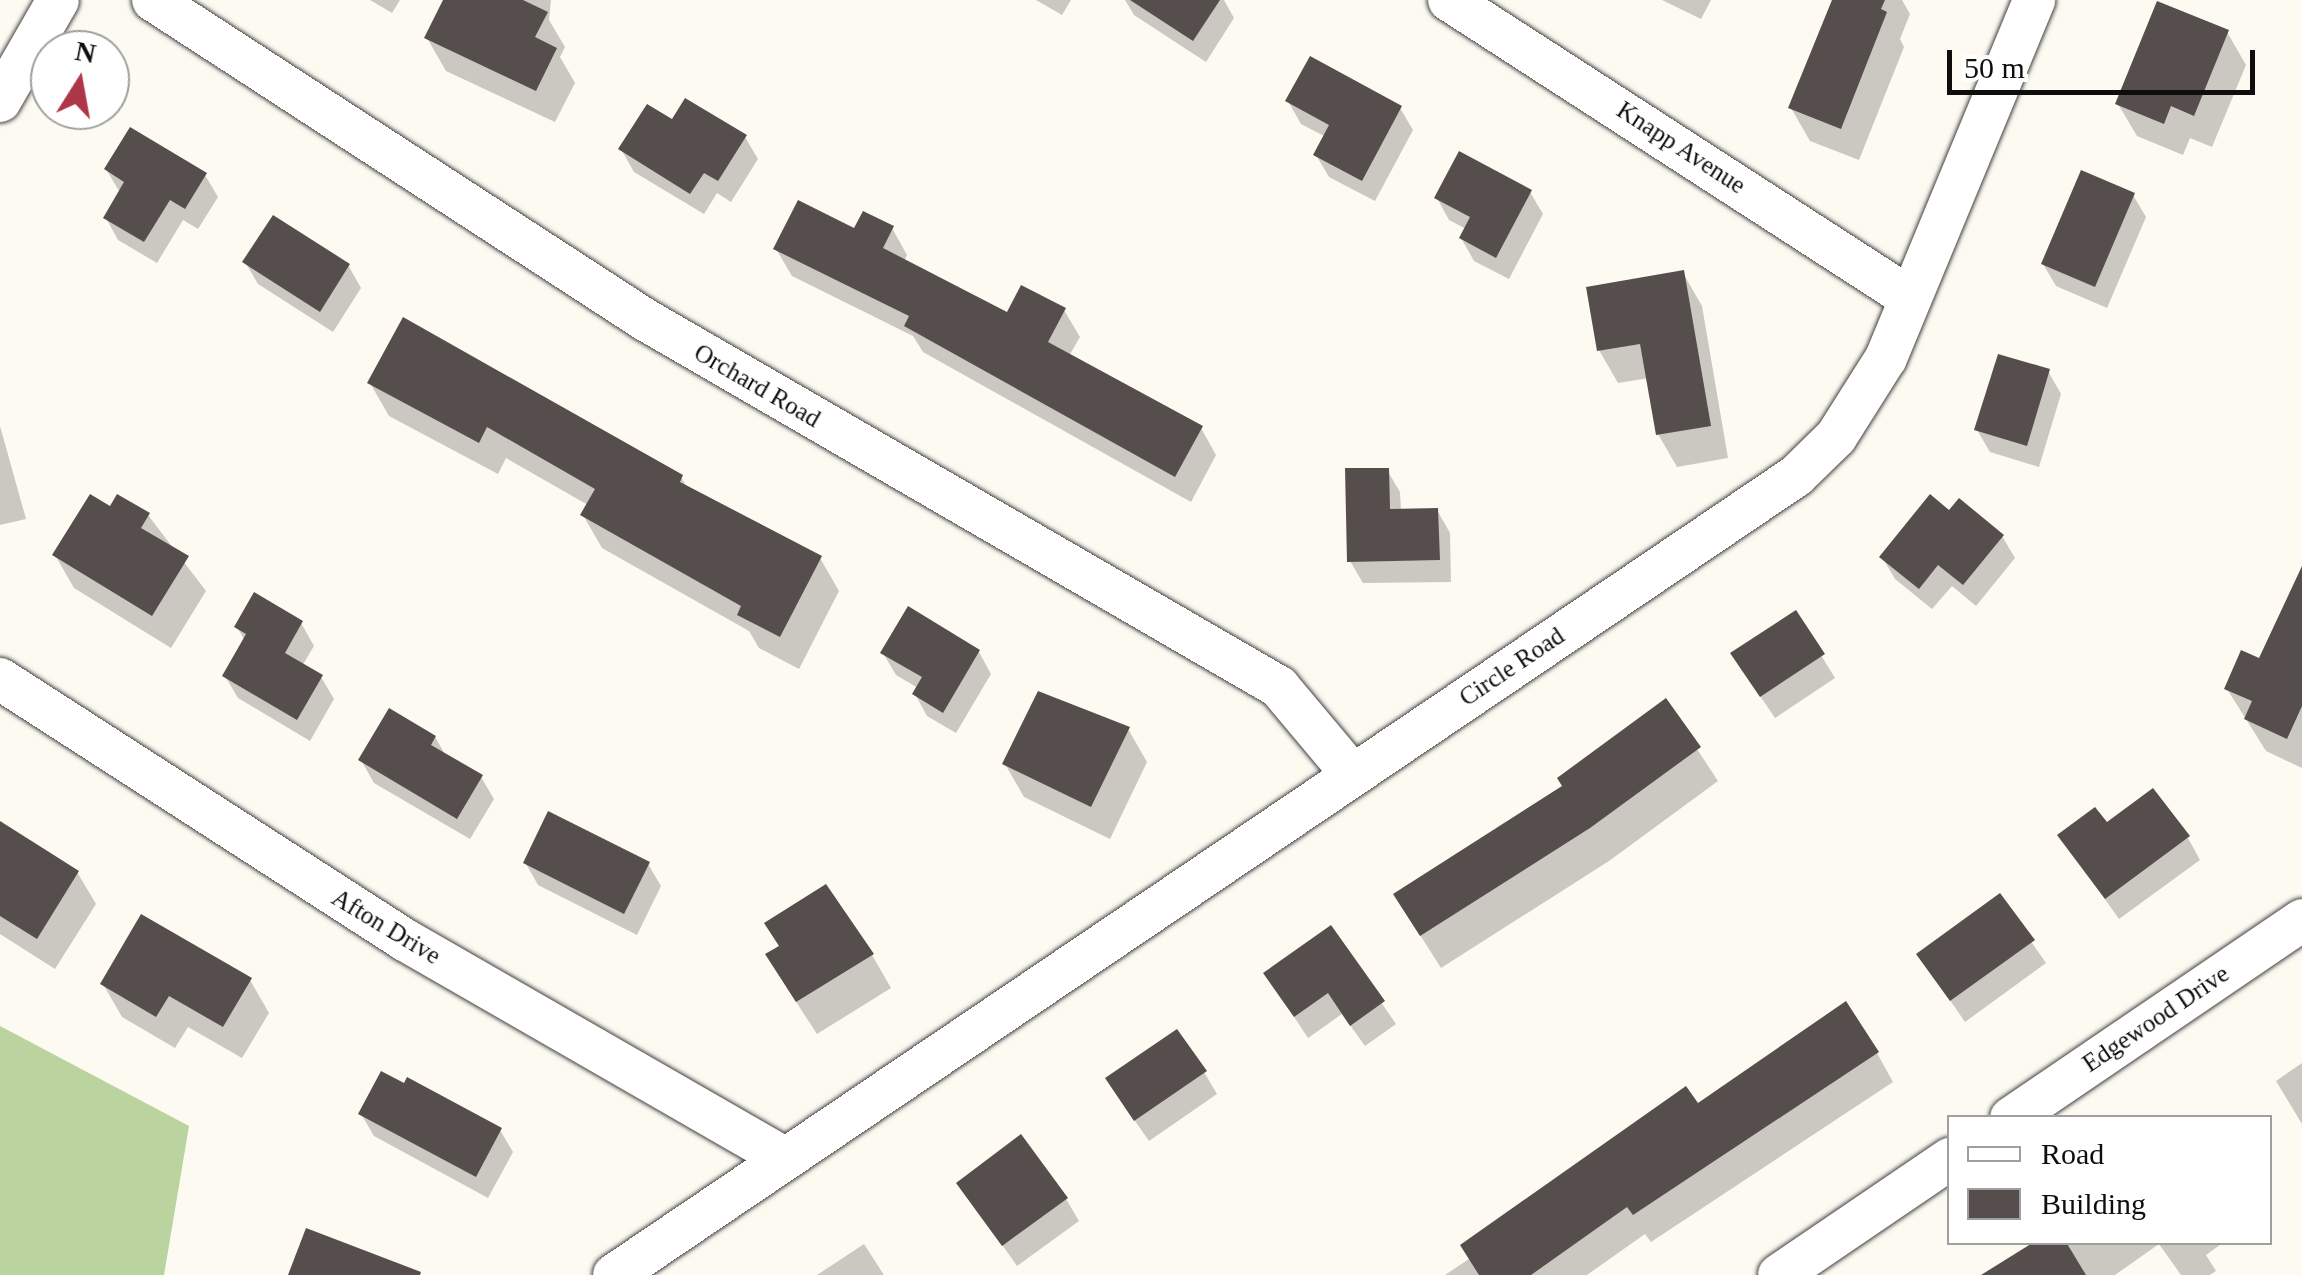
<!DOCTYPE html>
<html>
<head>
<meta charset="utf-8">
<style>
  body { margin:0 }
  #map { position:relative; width:2302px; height:1275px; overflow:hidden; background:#fdfaf1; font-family:Georgia,serif }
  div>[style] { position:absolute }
  .forest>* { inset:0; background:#bbd39f }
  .shadow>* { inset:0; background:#0003 }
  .building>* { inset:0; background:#554e4c }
  .roads { filter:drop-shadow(0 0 2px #414141) drop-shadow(0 0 2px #414141) }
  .street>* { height:42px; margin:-21px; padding:0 21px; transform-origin:21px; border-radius:21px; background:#fff }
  span { translate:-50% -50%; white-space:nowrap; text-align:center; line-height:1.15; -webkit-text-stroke:10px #fff; paint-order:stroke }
  .street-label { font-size:25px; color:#0e0e0e }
  .legend { position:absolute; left:1947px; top:1115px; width:325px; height:130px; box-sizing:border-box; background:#fff; border:2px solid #9f9f9f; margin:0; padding:12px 18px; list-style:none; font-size:30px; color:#0e0e0e }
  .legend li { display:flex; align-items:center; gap:20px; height:50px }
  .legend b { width:50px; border:2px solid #9f9f9f }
  .north { position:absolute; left:30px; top:30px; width:100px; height:100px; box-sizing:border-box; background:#fff; border:2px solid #9f9f9f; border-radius:50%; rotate:11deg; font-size:28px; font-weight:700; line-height:40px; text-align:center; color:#0e0e0e }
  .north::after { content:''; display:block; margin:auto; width:35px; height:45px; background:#ad3747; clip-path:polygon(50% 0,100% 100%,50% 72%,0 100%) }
  .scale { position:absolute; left:1947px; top:50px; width:308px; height:45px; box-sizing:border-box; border:5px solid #0e0e0e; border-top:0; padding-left:12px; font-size:30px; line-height:35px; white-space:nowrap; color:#0e0e0e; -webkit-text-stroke:8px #fff; paint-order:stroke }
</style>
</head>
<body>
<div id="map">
  <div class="forest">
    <i style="clip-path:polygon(0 1026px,189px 1126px,164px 1275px,0 1275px)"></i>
  </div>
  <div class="shadow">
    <i style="clip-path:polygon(370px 0,400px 0,392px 13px)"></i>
    <i style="clip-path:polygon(445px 0,551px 0,549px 20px,565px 47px,560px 57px,575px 83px,555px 122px,446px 71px,427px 38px)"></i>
    <i style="clip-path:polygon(1036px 0,1071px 0,1062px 15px)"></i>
    <i style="clip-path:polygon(1125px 0,1224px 0,1234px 18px,1206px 62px,1134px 15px)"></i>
    <i style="clip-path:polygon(1662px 0,1711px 0,1701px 19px)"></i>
    <i style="clip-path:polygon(1835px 0,1902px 0,1910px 14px,1900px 39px,1904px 47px,1859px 160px,1810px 141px,1791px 108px)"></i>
    <i style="clip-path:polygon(2227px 32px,2246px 65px,2212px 147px,2190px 138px,2183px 155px,2137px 136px,2118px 104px)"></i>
    <i style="clip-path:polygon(1288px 101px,1400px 108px,1413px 130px,1375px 201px,1329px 177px,1316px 155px,1326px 137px,1301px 124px)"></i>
    <i style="clip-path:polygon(673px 122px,745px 137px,758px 159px,731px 202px,717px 193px,704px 214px,634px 172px,621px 149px)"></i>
    <i style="clip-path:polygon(106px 169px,205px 175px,218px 197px,198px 229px,183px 220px,157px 263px,118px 240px,106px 218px,119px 191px)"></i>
    <i style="clip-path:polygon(1530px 192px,1543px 214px,1509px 279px,1474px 261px,1461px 238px,1466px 229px,1449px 220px,1437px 198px)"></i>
    <i style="clip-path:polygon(2133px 195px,2146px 217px,2107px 308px,2056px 286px,2043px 264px)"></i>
    <i style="clip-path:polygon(892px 228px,907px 255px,904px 262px,1008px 316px,1064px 310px,1080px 337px,1069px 356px,1201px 428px,1216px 455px,1191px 502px,923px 352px,913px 336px,792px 276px,776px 249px)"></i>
    <i style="clip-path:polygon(245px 262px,348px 265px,361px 288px,333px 332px,258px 284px)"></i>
    <i style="clip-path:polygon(1683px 273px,1702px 306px,1728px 458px,1677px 467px,1658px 434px,1649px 378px,1618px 383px,1599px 350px)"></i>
    <i style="clip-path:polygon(2048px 371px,2061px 394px,2039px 467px,1990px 452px,1977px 430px)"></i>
    <i style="clip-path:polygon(370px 383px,681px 477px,688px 489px,820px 558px,839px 591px,799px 669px,759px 648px,749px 631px,602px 548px,583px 515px,588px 505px,506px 458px,498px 474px,389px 416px)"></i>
    <i style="clip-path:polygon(0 426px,26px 519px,0 525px)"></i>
    <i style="clip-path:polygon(1387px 470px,1400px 492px,1401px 511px,1437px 510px,1450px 533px,1451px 582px,1363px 583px,1350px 561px)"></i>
    <i style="clip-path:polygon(111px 510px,148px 515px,206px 591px,171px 648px,74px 588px,55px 555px)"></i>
    <i style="clip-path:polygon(1950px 514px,2002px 536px,2015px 558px,1976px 606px,1952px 586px,1932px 609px,1895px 579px,1882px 557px)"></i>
    <i style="clip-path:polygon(2302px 609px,2302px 768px,2266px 751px,2227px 689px,2260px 662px)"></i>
    <i style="clip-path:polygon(1795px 613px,1835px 678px,1775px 718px,1746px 675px)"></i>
    <i style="clip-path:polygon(301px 623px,314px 646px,302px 666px,321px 677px,334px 699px,310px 741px,238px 698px,225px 676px,245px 641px,237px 627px)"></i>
    <i style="clip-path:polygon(979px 652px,991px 674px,956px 733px,927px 716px,915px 694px,918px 688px,896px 675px,883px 653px)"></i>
    <i style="clip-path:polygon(1666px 702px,1718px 781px,1609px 861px,1441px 968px,1415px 927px)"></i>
    <i style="clip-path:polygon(1128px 729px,1147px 762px,1110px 839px,1024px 797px,1005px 764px)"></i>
    <i style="clip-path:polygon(435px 737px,446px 756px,481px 777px,494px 799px,470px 839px,374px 783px,361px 760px)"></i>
    <i style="clip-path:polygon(0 826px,77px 872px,96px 904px,55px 969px,0 934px)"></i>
    <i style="clip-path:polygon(2107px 826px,2188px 838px,2200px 860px,2119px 919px,2060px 836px)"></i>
    <i style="clip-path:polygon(525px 862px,648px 864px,661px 886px,637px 935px,538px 885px)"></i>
    <i style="clip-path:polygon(2000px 897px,2046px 963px,1965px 1022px,1919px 955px)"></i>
    <i style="clip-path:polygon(1330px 928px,1396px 1024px,1365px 1046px,1342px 1014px,1308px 1038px,1266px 974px)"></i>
    <i style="clip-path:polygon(872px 955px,891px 988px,817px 1034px,787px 988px)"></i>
    <i style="clip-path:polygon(250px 980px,269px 1013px,242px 1058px,188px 1027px,175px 1048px,122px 1017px,103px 984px)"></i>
    <i style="clip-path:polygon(1877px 1053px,1893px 1082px,1651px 1242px,1645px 1234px,1587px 1275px,1445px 1275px,1698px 1106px)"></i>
    <i style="clip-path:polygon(2302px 1063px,2302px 1124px,2276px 1081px)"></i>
    <i style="clip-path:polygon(1204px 1072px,1217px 1094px,1149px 1141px,1121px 1101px)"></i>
    <i style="clip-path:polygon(361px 1114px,500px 1130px,513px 1152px,488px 1198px,374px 1136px)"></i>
    <i style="clip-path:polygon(959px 1183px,1066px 1199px,1079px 1221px,1017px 1266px)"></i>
    <i style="clip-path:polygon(2039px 1242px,2224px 1242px,2206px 1255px,2216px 1271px,2210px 1275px,2181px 1275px,2159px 1244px,2115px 1275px,1986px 1275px)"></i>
    <i style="clip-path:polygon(864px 1244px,884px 1275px,817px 1275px)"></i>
  </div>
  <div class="building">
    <i style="clip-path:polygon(443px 0,523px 0,548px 12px,535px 37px,557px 48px,536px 91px,424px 38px)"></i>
    <i style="clip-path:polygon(1130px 0,1220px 0,1193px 41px)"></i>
    <i style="clip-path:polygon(1832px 0,1885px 0,1881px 9px,1887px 12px,1841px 129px,1788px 108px)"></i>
    <i style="clip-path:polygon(2157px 1px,2229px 30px,2194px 116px,2171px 106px,2164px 124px,2115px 104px)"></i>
    <i style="clip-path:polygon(1310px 56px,1402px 106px,1362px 181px,1313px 155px,1329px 125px,1285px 101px)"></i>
    <i style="clip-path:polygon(685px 98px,747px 135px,718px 181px,704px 173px,690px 194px,618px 149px,647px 104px,672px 119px)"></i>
    <i style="clip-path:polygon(130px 127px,207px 173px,185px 209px,170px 200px,144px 242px,103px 218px,124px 182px,104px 169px)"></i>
    <i style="clip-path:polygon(1459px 151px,1532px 190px,1496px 258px,1459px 238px,1470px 217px,1434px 198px)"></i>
    <i style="clip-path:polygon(2081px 170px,2135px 193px,2095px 287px,2041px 264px)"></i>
    <i style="clip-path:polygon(798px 200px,854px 228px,863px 211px,894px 226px,883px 248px,1007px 312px,1021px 285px,1066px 308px,1048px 342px,1203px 426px,1175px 477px,904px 326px,909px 316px,773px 249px)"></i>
    <i style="clip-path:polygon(273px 215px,350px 264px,320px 312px,242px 262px)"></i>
    <i style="clip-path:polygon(1684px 270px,1711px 426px,1656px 435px,1640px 344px,1597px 351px,1586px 287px)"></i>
    <i style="clip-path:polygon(403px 317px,683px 475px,680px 482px,822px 556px,780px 637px,737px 615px,741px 606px,580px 515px,595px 489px,487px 427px,479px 443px,367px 383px)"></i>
    <i style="clip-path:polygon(1998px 354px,2050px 369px,2027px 446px,1974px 430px)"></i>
    <i style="clip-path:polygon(1345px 468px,1389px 468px,1390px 509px,1438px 508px,1440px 560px,1347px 562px)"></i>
    <i style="clip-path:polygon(90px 494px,110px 506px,117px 494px,150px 513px,141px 528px,189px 556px,152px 616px,52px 555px)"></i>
    <i style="clip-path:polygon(1930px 494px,1949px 510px,1959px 498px,2004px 535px,1963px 585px,1938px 565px,1919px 589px,1879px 557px)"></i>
    <i style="clip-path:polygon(2302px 566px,2302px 706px,2287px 739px,2244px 719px,2252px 701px,2224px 689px,2241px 650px,2259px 658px)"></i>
    <i style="clip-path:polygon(254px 592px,303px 621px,285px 653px,323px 675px,297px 720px,222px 676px,246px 634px,234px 627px)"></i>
    <i style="clip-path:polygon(908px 606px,980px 650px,943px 713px,912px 694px,922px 677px,880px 653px)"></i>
    <i style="clip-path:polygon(1796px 610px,1825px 654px,1760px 697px,1730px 653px)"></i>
    <i style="clip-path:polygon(1038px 691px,1130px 727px,1091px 807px,1002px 764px)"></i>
    <i style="clip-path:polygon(1666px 698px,1701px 747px,1590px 828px,1420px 936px,1393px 894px,1562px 786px,1557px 778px)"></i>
    <i style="clip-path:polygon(389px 708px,436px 736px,431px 745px,483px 775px,457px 819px,358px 760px)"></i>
    <i style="clip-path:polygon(2153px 788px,2190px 836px,2105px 899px,2057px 835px,2095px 807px,2107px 822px)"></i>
    <i style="clip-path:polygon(548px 811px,650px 862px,624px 914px,523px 863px)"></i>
    <i style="clip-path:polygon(0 821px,79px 871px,37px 939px,0 916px)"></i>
    <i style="clip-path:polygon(826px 884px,874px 954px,796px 1002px,765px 954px,779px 946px,764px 923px)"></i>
    <i style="clip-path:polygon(2000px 893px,2035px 940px,1950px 1001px,1916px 954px)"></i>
    <i style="clip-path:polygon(141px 914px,252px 978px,223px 1027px,169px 996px,156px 1017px,100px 984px)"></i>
    <i style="clip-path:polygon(1331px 925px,1385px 1001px,1350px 1026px,1328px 993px,1294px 1017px,1263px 973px)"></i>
    <i style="clip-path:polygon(1846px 1001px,1879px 1052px,1633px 1215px,1627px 1207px,1531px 1275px,1479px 1275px,1460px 1245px,1686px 1086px,1698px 1103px)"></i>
    <i style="clip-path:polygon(1177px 1029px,1207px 1071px,1134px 1121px,1105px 1078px)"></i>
    <i style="clip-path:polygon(381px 1071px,404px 1083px,407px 1077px,502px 1128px,476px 1177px,358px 1114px)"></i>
    <i style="clip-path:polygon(1021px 1134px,1068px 1198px,1002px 1246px,956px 1183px)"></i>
    <i style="clip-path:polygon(306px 1228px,421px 1272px,420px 1275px,288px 1275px)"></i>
    <i style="clip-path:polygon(2034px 1242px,2066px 1242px,2086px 1275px,1981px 1275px)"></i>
  </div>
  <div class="roads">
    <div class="street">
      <i style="left:153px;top:0;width:586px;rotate:33.01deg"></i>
      <i style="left:644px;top:319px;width:734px;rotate:30.09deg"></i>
      <i style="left:1279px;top:687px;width:114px;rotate:50deg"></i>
      <i style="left:1449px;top:0;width:549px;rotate:32.88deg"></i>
      <i style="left:0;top:101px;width:116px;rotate:-60.1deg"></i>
      <i style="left:0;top:679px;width:482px;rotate:32.8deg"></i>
      <i style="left:405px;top:940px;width:436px;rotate:29.9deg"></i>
      <i style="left:2011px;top:1118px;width:352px;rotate:-34.2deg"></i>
      <i style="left:614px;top:1275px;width:1427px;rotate:-34.06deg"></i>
      <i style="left:1796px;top:476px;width:56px;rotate:-44.3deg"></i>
      <i style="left:1836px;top:437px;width:93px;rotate:-57.7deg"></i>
      <i style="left:1886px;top:358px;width:387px;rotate:-67.5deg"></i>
      <i style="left:1779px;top:1275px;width:207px;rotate:-34.2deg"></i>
    </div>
  </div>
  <div class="street-label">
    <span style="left:1681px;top:148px;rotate:33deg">Knapp Avenue</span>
    <span style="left:757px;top:386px;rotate:30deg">Orchard Road</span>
    <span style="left:1512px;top:667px;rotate:-34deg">Circle Road</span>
    <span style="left:386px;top:927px;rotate:31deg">Afton Drive</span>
    <span style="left:2156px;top:1019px;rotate:-34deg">Edgewood Drive</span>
  </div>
  <ul class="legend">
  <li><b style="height:12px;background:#fff"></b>Road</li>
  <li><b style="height:28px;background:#554e4c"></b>Building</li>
  </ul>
  <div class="north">N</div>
  <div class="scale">50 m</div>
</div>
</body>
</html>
